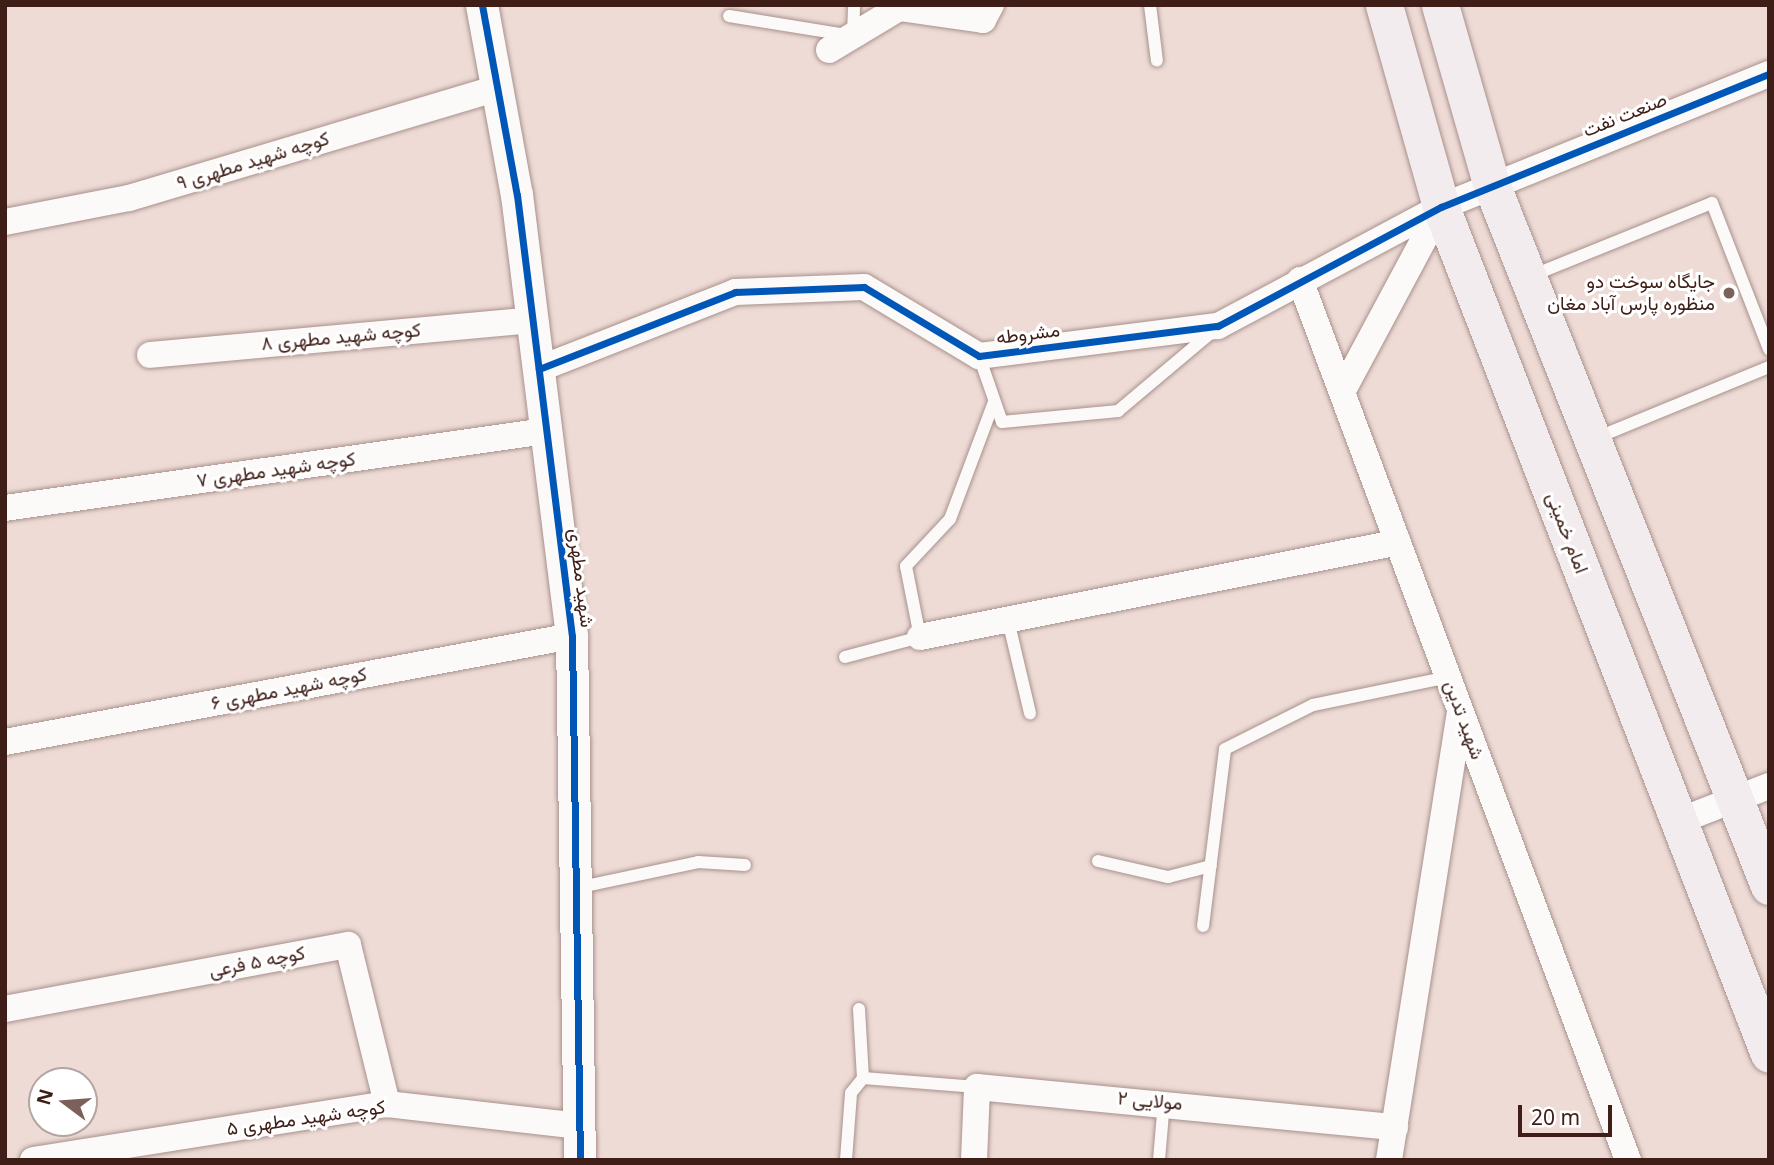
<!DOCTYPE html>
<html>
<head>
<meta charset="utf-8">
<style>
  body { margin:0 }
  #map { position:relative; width:1774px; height:1165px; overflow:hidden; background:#eedbd6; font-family:"Noto Sans",Vazirmatn,sans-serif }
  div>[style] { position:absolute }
  .roads { filter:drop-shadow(0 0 2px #a8918c) drop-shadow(0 0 2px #a8918c) }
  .service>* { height:12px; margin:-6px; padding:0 6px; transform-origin:6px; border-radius:6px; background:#fcfaf9 }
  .minor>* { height:26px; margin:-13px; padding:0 13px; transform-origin:13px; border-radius:13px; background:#fcfaf9 }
  .tertiary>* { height:32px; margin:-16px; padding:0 16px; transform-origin:16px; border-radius:16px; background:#fcfaf9 }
  .secondary>* { height:37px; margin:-18.5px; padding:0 18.5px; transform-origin:18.5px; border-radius:18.5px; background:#f3ecef }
  .cycleway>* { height:7px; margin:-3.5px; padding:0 3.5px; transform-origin:3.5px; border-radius:3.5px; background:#0057b8 }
  .dots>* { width:19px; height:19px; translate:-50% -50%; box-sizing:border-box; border:4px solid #fff; border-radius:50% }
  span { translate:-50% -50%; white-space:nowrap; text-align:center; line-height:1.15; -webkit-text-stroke:6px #fff; paint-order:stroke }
  .street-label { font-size:19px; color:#3e1e17 }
  .poi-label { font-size:19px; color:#3e1e17 }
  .right { translate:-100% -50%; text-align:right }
  .frame { position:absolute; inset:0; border:7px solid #3e1e17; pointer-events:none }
  .north { position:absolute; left:28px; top:1067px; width:70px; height:70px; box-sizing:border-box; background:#fff; border:2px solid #b2a5a2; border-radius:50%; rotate:286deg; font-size:19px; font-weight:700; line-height:28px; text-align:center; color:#3e1e17 }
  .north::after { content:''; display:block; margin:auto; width:24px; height:32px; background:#7c605a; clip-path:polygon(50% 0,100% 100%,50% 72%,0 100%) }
  .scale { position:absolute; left:1518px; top:1105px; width:94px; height:32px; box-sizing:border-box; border:4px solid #3e1e17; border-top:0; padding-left:9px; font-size:21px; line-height:24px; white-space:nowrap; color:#3e1e17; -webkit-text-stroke:5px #fff; paint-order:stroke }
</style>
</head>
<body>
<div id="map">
  <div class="roads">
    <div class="service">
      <i style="left:1150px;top:5px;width:56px;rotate:82.9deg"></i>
      <i style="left:729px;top:16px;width:126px;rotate:9.2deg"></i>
      <i style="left:853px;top:36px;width:31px;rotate:-88deg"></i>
      <i style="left:1531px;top:276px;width:195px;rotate:-22deg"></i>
      <i style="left:1712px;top:203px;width:157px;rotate:68.7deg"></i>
      <i style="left:979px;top:356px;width:70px;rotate:70.8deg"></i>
      <i style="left:1002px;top:422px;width:117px;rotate:-5.4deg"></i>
      <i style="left:1118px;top:411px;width:124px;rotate:-40.1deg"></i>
      <i style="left:1596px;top:438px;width:187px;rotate:-22.3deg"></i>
      <i style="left:1008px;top:620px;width:96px;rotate:76.7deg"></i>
      <i style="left:845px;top:657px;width:78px;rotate:-14.9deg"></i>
      <i style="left:920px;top:637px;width:72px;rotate:-101.2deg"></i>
      <i style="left:906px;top:566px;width:64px;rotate:-46.9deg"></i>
      <i style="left:950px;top:519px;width:125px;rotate:-69.4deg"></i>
      <i style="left:1098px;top:861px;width:72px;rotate:12.9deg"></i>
      <i style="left:1168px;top:877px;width:44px;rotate:-14.3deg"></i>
      <i style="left:576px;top:888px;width:125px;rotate:-12deg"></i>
      <i style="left:698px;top:862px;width:47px;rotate:3.7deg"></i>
      <i style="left:1203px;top:926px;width:178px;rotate:-82.9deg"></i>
      <i style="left:1225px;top:749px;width:98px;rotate:-26.6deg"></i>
      <i style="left:1313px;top:705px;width:138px;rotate:-11.7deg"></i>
      <i style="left:859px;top:1009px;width:69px;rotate:86.7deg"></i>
      <i style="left:863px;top:1078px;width:114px;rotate:4.5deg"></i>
      <i style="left:846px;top:1160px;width:67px;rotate:-85.7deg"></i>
      <i style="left:851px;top:1093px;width:19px;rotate:-51deg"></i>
      <i style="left:1159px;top:1160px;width:58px;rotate:-85.1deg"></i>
    </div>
    <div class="minor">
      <i style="left:829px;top:50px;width:82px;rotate:-31deg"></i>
      <i style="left:899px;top:8px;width:85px;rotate:8.1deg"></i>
      <i style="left:983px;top:20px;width:17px;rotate:-62deg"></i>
      <i style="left:5px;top:222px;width:126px;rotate:-11deg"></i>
      <i style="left:129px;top:198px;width:384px;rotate:-16.6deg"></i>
      <i style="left:1300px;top:280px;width:939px;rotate:69.56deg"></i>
      <i style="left:150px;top:355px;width:385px;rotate:-5.2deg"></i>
      <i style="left:539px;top:369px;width:211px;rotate:-21.4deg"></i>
      <i style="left:735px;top:292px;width:129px;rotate:-2.2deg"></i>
      <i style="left:864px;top:287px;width:134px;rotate:31deg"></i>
      <i style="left:979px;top:356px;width:241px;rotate:-7.2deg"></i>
      <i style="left:1218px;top:326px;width:253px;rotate:-28.1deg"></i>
      <i style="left:1441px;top:207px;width:354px;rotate:-22.1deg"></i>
      <i style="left:1342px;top:392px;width:210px;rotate:-61.8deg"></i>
      <i style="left:5px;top:508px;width:546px;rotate:-8.1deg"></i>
      <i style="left:920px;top:637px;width:487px;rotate:-11.2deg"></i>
      <i style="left:5px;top:742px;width:577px;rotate:-10.59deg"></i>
      <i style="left:1679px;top:821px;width:97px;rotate:-21.3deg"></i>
      <i style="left:5px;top:1009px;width:349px;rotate:-10.6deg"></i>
      <i style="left:348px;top:945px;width:164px;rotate:76.2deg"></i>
      <i style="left:33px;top:1160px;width:358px;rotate:-9deg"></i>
      <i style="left:387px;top:1104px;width:194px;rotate:6.5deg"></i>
      <i style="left:974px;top:1160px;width:73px;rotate:-87.6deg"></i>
      <i style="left:977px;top:1087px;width:420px;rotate:5.5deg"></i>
      <i style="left:1389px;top:1160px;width:454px;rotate:-81deg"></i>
    </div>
    <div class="tertiary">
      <i style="left:482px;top:5px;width:193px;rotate:79.6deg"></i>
      <i style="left:517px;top:195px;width:444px;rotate:82.9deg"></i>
      <i style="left:572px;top:636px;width:524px;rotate:89.13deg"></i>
    </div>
    <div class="secondary">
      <i style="left:1384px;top:5px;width:210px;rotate:74.2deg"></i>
      <i style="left:1441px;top:207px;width:908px;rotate:68.83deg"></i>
      <i style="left:1440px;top:5px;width:188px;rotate:74deg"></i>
      <i style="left:1492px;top:186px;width:753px;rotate:68.41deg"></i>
    </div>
  </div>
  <div class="cycleway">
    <i style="left:482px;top:5px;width:193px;rotate:79.6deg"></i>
    <i style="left:517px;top:195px;width:444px;rotate:82.9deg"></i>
    <i style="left:572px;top:636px;width:524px;rotate:89.13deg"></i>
    <i style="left:539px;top:369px;width:211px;rotate:-21.4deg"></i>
    <i style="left:735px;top:292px;width:129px;rotate:-2.2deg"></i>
    <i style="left:864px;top:287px;width:134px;rotate:31deg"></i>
    <i style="left:979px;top:356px;width:241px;rotate:-7.2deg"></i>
    <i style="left:1218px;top:326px;width:253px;rotate:-28.1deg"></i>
    <i style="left:1441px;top:207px;width:354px;rotate:-22.1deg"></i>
  </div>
  <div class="dots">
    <i style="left:1729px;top:293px;background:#7c605a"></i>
  </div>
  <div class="street-label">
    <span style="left:1625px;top:115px;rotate:-22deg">صنعت نفت</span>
    <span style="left:253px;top:161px;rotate:-17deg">کوچه شهید مطهری ۹</span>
    <span style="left:1028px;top:334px;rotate:-7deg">مشروطه</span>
    <span style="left:341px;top:337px;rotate:-5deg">کوچه شهید مطهری ۸</span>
    <span style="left:276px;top:470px;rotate:-8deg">کوچه شهید مطهری ۷</span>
    <span style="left:1567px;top:533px;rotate:69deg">امام خمینی</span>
    <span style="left:581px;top:578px;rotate:83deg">شهید مطهری</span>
    <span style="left:289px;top:689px;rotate:-11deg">کوچه شهید مطهری ۶</span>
    <span style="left:1464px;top:720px;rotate:70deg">شهید تدین</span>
    <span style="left:257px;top:962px;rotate:-11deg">کوچه ۵ فرعی</span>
    <span style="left:1150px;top:1101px;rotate:5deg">مولایی ۲</span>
    <span style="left:306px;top:1118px;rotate:-8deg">کوچه شهید مطهری ۵</span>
  </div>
  <div class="poi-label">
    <span class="right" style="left:1715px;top:293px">جایگاه سوخت دو<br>منظوره پارس آباد مغان</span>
  </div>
  <div class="frame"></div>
  <div class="north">N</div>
  <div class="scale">20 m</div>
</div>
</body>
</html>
